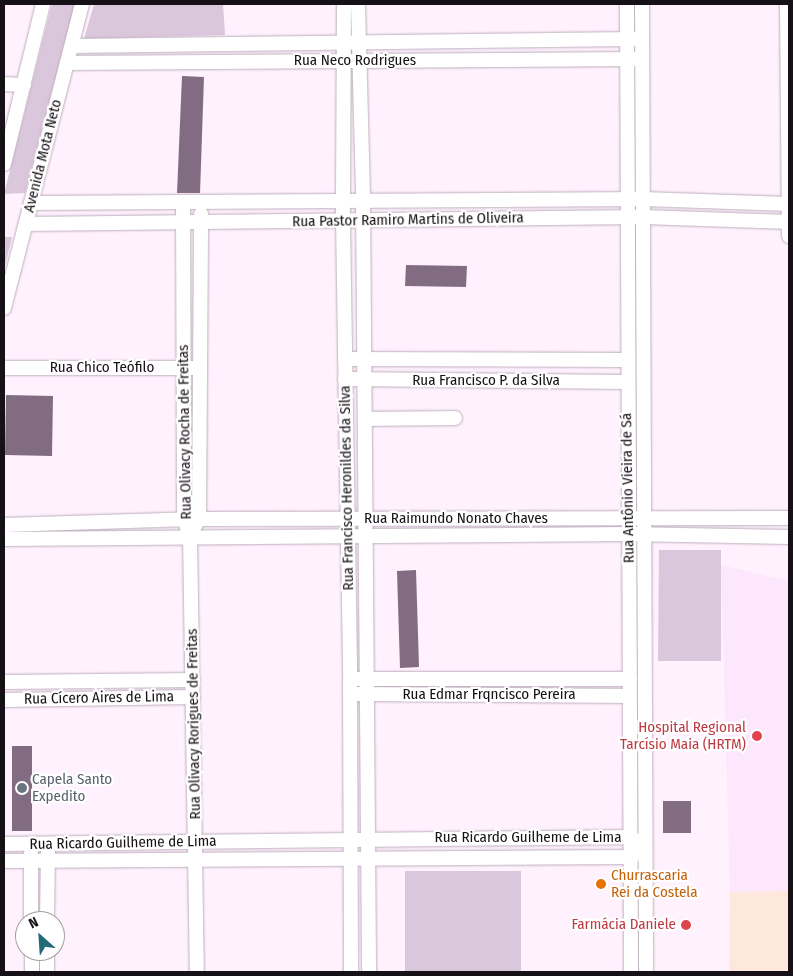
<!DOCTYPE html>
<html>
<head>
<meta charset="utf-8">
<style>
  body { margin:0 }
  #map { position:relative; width:793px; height:976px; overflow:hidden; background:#fff1fe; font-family:"Fira Sans Condensed",sans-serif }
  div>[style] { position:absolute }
  .built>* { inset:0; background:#fde7fc }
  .education>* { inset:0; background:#fee7dc }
  .green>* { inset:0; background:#dbc7db }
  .building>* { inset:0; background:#826c81 }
  .roads { filter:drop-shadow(0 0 1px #bdaebd) drop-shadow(0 0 1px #bdaebd) }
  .street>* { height:14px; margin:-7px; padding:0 7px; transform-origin:7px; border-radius:7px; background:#fff }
  .dots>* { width:14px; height:14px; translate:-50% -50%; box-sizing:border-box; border:2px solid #fff; border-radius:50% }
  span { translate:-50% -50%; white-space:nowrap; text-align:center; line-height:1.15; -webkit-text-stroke:4.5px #fff; paint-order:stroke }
  .street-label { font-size:15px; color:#161116 }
  .health-label { font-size:15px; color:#be3a42 }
  .right { translate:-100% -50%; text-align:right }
  .worship-label { font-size:15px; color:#5b616d }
  .left { translate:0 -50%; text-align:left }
  .food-label { font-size:15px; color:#c56008 }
  .frame { position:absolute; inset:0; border:5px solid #161116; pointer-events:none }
  .north { position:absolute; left:15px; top:911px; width:50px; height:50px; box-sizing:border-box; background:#fff; border:1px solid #a2a0a2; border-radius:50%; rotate:334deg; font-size:14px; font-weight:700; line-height:20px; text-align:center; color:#161116 }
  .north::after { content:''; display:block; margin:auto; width:18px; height:22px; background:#236a78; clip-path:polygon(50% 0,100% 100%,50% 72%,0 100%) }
</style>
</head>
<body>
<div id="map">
  <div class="built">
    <i style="clip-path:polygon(721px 565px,789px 581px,789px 891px,730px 892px)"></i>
  </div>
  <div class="education">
    <i style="clip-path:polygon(789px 891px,789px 972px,729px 972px,730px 892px)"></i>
  </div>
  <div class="green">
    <i style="clip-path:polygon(52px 4px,75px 4px,25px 193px,4px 194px)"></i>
    <i style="clip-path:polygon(94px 4px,223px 4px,225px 35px,84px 39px)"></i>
    <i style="clip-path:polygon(4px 237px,12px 237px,4px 270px)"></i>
    <i style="clip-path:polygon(659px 550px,721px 550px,721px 661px,658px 661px)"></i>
    <i style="clip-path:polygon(405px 871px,521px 871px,521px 972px,405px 972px)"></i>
  </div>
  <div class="building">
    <i style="clip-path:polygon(182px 76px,204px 77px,200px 193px,177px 193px)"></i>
    <i style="clip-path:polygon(406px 265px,467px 266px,466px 287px,405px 286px)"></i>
    <i style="clip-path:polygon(6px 395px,53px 396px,52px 456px,5px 455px)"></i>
    <i style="clip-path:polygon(416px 570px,419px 667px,400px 668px,397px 571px)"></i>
    <i style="clip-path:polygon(12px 746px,32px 746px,32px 831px,12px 831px)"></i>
    <i style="clip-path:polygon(663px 801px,691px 801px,691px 833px,663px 833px)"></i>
  </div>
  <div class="roads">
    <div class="street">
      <i style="left:344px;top:4px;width:216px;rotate:90.3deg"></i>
      <i style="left:343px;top:220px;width:459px;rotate:89.1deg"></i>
      <i style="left:350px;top:679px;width:293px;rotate:89.8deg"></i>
      <i style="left:358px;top:4px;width:196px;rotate:88.5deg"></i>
      <i style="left:363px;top:200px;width:772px;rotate:89.55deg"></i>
      <i style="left:627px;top:4px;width:968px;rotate:89.76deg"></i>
      <i style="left:642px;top:4px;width:968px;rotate:89.76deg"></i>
      <i style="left:787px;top:4px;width:232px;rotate:89.5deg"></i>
      <i style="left:72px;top:46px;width:562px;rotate:-0.71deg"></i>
      <i style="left:67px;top:63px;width:567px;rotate:-0.4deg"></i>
      <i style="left:4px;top:84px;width:20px;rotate:3deg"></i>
      <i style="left:4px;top:164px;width:165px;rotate:-76.3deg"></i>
      <i style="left:31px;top:203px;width:612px;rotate:-0.37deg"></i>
      <i style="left:643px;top:199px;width:146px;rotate:2deg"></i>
      <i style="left:183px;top:203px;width:316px;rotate:89.8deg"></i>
      <i style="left:184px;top:519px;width:18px;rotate:71deg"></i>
      <i style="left:190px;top:536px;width:436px;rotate:89.1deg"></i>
      <i style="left:26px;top:224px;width:617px;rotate:-0.65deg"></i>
      <i style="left:643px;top:217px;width:146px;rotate:2deg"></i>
      <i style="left:4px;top:308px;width:314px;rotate:-75.6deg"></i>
      <i style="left:345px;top:359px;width:282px;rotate:0.2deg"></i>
      <i style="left:4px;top:368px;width:189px"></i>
      <i style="left:345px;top:379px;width:282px;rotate:0.6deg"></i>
      <i style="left:365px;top:419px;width:90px;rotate:-0.6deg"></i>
      <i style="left:4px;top:525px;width:195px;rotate:-1.8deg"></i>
      <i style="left:199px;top:519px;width:590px;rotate:-0.1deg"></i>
      <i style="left:195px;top:526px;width:8px;rotate:-60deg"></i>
      <i style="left:199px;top:519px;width:305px;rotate:-89.6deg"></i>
      <i style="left:4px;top:539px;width:624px;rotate:-0.46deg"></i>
      <i style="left:628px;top:534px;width:161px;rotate:1.1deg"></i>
      <i style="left:358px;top:679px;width:272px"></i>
      <i style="left:4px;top:682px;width:189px;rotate:-0.6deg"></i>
      <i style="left:357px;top:694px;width:273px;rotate:0.4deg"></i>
      <i style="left:4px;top:700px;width:189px;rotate:-0.9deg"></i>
      <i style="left:4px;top:844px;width:627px;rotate:-0.64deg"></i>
      <i style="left:631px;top:837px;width:8px;rotate:40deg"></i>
      <i style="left:31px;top:853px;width:68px;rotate:90deg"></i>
      <i style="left:4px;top:861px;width:627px;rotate:-0.37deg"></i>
      <i style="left:631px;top:857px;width:8px;rotate:-30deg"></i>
      <i style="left:47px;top:921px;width:69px;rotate:-89.2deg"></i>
      <i style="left:32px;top:951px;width:21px;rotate:90deg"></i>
      <i style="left:47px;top:972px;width:21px;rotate:-90deg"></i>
    </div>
  </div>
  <div class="dots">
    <i style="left:757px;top:736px;background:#e0444e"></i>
    <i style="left:22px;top:788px;background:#6b7280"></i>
    <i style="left:601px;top:884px;background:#e8710a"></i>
    <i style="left:686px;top:925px;background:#e0444e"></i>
  </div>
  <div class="street-label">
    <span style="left:355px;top:61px">Rua Neco Rodrigues</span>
    <span style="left:43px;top:156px;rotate:-76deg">Avenida Mota Neto</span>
    <span style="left:408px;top:220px;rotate:-1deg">Rua Pastor Ramiro Martins de Oliveira</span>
    <span style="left:102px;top:368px">Rua Chico Teófilo</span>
    <span style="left:486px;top:381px">Rua Francisco P. da Silva</span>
    <span style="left:185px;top:432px;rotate:-91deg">Rua Olivacy Rocha de Freitas</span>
    <span style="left:347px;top:488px;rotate:-91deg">Rua Francisco Heronildes da Silva</span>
    <span style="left:628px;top:488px;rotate:-91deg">Rua Antônio Vieira de Sá</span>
    <span style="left:456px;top:519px">Rua Raimundo Nonato Chaves</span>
    <span style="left:489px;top:695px">Rua Edmar Frqncisco Pereira</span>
    <span style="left:99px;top:698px;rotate:-1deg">Rua Cícero Aires de Lima</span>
    <span style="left:194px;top:724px;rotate:-91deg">Rua Olivacy Rorigues de Freitas</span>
    <span style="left:528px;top:838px">Rua Ricardo Guilheme de Lima</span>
    <span style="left:123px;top:843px;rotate:-1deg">Rua Ricardo Guilheme de Lima</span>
  </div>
  <div class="health-label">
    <span class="right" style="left:746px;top:736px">Hospital Regional<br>Tarcísio Maia (HRTM)</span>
    <span class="right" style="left:676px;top:925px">Farmácia Daniele</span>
  </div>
  <div class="worship-label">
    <span class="left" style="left:32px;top:788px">Capela Santo<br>Expedito</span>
  </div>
  <div class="food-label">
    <span class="left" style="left:611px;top:884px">Churrascaria<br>Rei da Costela</span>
  </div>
  <div class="frame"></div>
  <div class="north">N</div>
</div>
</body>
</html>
